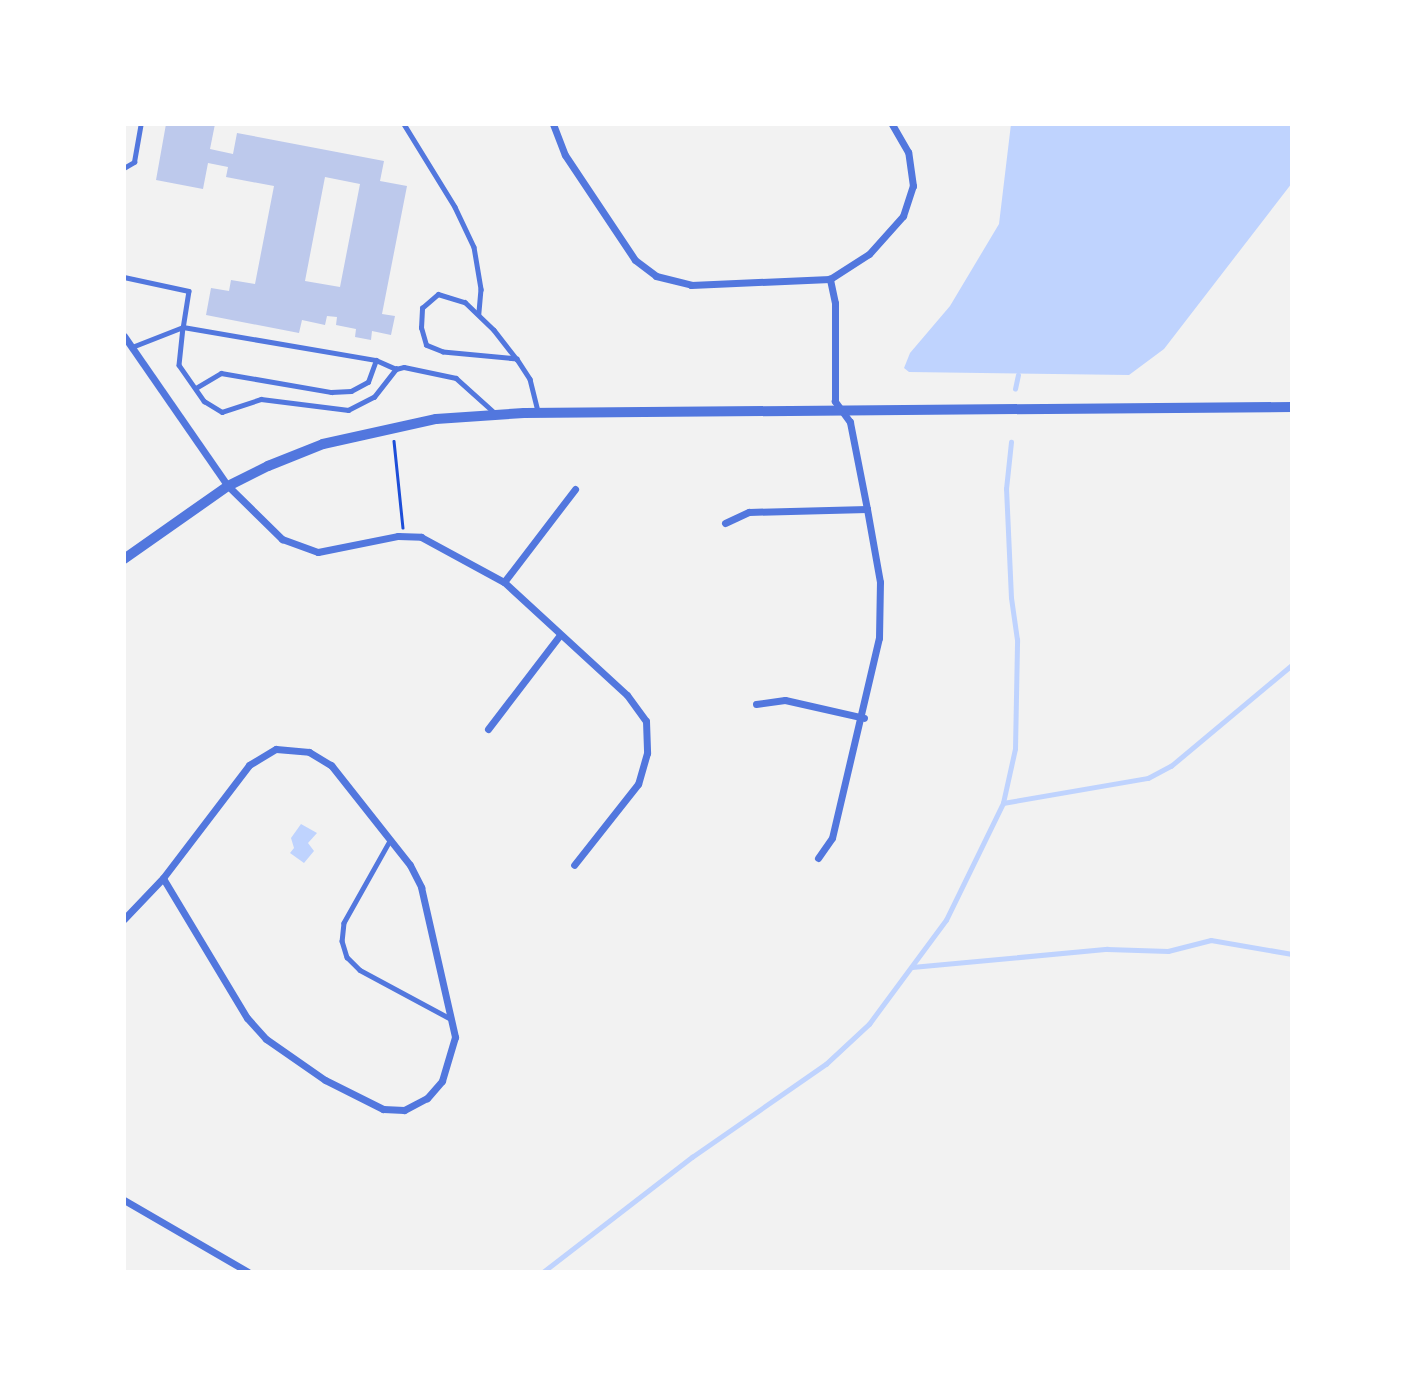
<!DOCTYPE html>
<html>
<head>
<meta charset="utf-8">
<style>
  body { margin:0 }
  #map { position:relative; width:1416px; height:1396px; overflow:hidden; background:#f2f2f2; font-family:Bitter,serif }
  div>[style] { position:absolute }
  .water>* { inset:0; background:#bfd3fe }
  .stream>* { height:4.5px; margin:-2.25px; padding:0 2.25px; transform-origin:2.25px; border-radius:2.25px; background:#bfd3fe }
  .building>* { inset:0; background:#bdc9ec }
  .path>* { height:2.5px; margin:-1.25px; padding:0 1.25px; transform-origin:1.25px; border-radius:1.25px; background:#1d4ed8 }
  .service>* { height:4.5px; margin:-2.25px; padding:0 2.25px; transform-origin:2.25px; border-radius:2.25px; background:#5277de }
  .minor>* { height:7px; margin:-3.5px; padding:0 3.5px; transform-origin:3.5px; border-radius:3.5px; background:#5277de }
  .tertiary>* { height:10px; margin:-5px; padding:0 5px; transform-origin:5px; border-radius:5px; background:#5277de }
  span { translate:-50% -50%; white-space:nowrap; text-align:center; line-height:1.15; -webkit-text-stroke:7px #fff; paint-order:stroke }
  .frame { position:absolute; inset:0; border:126px solid #fff; pointer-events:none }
</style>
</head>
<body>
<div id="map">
  <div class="water">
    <i style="clip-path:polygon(1011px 124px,1292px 124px,1292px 183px,1164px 349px,1129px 375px,909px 372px,904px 368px,910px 353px,950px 306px,999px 224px)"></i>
    <i style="clip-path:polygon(301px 824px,317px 833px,308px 843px,314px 851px,304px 863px,290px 853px,294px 848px,291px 838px)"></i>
  </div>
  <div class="stream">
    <i style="left:1015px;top:389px;width:14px;rotate:-78deg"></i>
    <i style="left:1003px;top:803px;width:147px;rotate:-9.8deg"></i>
    <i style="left:1148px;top:778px;width:26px;rotate:-28deg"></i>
    <i style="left:1171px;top:766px;width:158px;rotate:-39.9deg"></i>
    <i style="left:912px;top:967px;width:196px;rotate:-5.3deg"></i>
    <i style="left:1107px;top:949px;width:61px;rotate:1.9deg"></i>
    <i style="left:1168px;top:951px;width:44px;rotate:-14.3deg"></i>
    <i style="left:1211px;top:940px;width:82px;rotate:9.8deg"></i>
    <i style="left:543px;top:1272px;width:188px;rotate:-37.7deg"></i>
    <i style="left:692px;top:1157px;width:163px;rotate:-34.8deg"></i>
    <i style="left:826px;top:1064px;width:59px;rotate:-42.9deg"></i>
    <i style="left:869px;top:1024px;width:129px;rotate:-53.5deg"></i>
    <i style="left:946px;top:920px;width:130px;rotate:-64deg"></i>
    <i style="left:1003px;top:803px;width:55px;rotate:-77.5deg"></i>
    <i style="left:1015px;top:749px;width:109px;rotate:-88.9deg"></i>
    <i style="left:1017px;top:640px;width:42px;rotate:-98.1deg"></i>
    <i style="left:1011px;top:598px;width:109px;rotate:-92.6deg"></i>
    <i style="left:1006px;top:489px;width:47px;rotate:-83.9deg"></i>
  </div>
  <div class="building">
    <i style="clip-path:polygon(evenodd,166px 124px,215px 124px,210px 149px,233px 154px,237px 133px,384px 161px,380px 181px,407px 186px,382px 314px,395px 316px,391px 335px,372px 331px,371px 340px,355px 337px,356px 329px,336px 325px,337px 317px,327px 316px,325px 325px,302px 320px,299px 333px,206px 315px,211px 288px,229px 291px,231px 280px,255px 284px,274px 186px,226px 177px,228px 167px,208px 163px,203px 189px,156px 180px,166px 124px,325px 177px,360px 184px,340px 287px,305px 281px,325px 177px)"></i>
  </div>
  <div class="path">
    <i style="left:394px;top:441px;width:87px;rotate:84.1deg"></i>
  </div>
  <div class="service">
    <i style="left:404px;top:124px;width:97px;rotate:58.4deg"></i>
    <i style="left:455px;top:207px;width:44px;rotate:64.6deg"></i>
    <i style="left:474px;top:247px;width:43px;rotate:80.5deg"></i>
    <i style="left:481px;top:289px;width:25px;rotate:95deg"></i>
    <i style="left:124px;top:168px;width:12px;rotate:-31deg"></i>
    <i style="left:134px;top:162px;width:39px;rotate:-80deg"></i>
    <i style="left:124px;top:277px;width:66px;rotate:12.2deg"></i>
    <i style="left:189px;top:291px;width:36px;rotate:99deg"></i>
    <i style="left:183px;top:327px;width:196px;rotate:9.7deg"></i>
    <i style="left:376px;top:360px;width:22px;rotate:24deg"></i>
    <i style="left:132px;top:347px;width:55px;rotate:-21.4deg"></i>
    <i style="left:183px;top:327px;width:38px;rotate:96deg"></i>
    <i style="left:179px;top:365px;width:44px;rotate:55.2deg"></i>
    <i style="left:204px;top:401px;width:21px;rotate:31deg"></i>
    <i style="left:222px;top:412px;width:41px;rotate:-18.4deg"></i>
    <i style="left:261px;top:399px;width:88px;rotate:7.2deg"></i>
    <i style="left:348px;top:410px;width:29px;rotate:-27deg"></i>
    <i style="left:374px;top:397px;width:36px;rotate:-52deg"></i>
    <i style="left:396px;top:369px;width:8px;rotate:-14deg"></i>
    <i style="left:404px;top:367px;width:53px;rotate:11.9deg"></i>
    <i style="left:456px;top:378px;width:52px;rotate:41.9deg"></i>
    <i style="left:517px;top:359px;width:74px;rotate:-174.6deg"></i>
    <i style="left:443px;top:352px;width:18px;rotate:-158deg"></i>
    <i style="left:426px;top:345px;width:18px;rotate:-106deg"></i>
    <i style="left:421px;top:328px;width:20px;rotate:-87deg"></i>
    <i style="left:422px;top:308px;width:21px;rotate:-41deg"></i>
    <i style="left:438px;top:294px;width:28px;rotate:17deg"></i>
    <i style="left:465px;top:302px;width:40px;rotate:44deg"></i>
    <i style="left:494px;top:330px;width:37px;rotate:52deg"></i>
    <i style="left:517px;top:359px;width:24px;rotate:57deg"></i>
    <i style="left:530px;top:379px;width:34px;rotate:76deg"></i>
    <i style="left:196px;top:388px;width:29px;rotate:-31deg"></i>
    <i style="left:221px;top:373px;width:112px;rotate:9.8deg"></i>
    <i style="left:331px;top:392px;width:20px;rotate:-3deg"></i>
    <i style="left:351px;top:391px;width:19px;rotate:-28deg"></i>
    <i style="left:368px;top:382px;width:23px;rotate:-70deg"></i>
    <i style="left:390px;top:841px;width:94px;rotate:119.3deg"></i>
    <i style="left:344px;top:923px;width:18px;rotate:96deg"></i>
    <i style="left:342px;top:941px;width:17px;rotate:73deg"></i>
    <i style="left:347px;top:957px;width:18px;rotate:45deg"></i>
    <i style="left:360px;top:970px;width:103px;rotate:28.3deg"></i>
  </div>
  <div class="minor">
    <i style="left:553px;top:124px;width:33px;rotate:69deg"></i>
    <i style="left:565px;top:155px;width:126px;rotate:56.3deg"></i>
    <i style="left:635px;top:260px;width:26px;rotate:37deg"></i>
    <i style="left:656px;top:276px;width:36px;rotate:14deg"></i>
    <i style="left:691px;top:285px;width:139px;rotate:-2.5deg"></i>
    <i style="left:830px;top:279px;width:46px;rotate:-32.7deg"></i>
    <i style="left:869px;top:254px;width:51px;rotate:-48.2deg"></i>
    <i style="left:903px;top:216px;width:32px;rotate:-72deg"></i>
    <i style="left:913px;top:186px;width:34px;rotate:-98deg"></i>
    <i style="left:908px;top:152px;width:32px;rotate:-120deg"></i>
    <i style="left:124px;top:336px;width:183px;rotate:55.3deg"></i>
    <i style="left:228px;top:486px;width:76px;rotate:44.5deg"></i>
    <i style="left:282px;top:539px;width:38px;rotate:20deg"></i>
    <i style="left:318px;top:552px;width:82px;rotate:-11.3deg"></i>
    <i style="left:398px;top:536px;width:23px;rotate:2deg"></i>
    <i style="left:421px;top:537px;width:94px;rotate:28.5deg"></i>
    <i style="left:504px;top:582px;width:167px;rotate:42.6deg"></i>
    <i style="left:627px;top:695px;width:32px;rotate:54deg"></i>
    <i style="left:646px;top:721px;width:32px;rotate:88deg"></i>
    <i style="left:647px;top:753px;width:32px;rotate:106deg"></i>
    <i style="left:638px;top:784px;width:103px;rotate:128.3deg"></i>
    <i style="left:725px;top:523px;width:26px;rotate:-25deg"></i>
    <i style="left:749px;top:512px;width:118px;rotate:-1.5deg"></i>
    <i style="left:504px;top:582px;width:117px;rotate:-52.6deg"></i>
    <i style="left:756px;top:704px;width:29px;rotate:-8deg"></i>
    <i style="left:785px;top:700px;width:81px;rotate:12.8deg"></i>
    <i style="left:488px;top:729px;width:117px;rotate:-52.6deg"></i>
    <i style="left:276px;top:749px;width:33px;rotate:5deg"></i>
    <i style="left:309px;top:752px;width:26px;rotate:31deg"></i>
    <i style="left:331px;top:765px;width:127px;rotate:51.7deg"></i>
    <i style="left:410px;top:865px;width:25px;rotate:63deg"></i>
    <i style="left:421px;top:887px;width:154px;rotate:77.2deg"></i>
    <i style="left:455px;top:1037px;width:46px;rotate:106.5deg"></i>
    <i style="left:442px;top:1081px;width:23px;rotate:131deg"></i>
    <i style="left:427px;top:1098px;width:26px;rotate:152deg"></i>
    <i style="left:404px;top:1110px;width:21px;rotate:-177deg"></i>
    <i style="left:383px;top:1109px;width:65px;rotate:-153.4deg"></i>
    <i style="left:325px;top:1080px;width:72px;rotate:-145.2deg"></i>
    <i style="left:266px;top:1039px;width:28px;rotate:-132deg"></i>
    <i style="left:247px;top:1018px;width:163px;rotate:-121deg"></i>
    <i style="left:163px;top:878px;width:142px;rotate:-52.7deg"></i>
    <i style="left:249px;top:765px;width:31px;rotate:-31deg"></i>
    <i style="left:818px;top:858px;width:24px;rotate:-55deg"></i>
    <i style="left:832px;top:838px;width:205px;rotate:-76.8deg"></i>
    <i style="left:879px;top:638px;width:56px;rotate:-89deg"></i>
    <i style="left:880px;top:582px;width:74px;rotate:-100.1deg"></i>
    <i style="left:867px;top:509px;width:89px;rotate:-101.1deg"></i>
    <i style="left:850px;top:422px;width:26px;rotate:-126deg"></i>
    <i style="left:835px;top:401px;width:98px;rotate:-90deg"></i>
    <i style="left:835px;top:303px;width:25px;rotate:-102deg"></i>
    <i style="left:124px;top:919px;width:57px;rotate:-46.4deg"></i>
    <i style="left:124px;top:1200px;width:143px;rotate:30.1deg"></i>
  </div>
  <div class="tertiary">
    <i style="left:124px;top:559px;width:127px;rotate:-35.1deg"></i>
    <i style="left:228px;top:486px;width:45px;rotate:-26.6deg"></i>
    <i style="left:268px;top:466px;width:59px;rotate:-21.8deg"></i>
    <i style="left:323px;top:444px;width:116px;rotate:-12.5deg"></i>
    <i style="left:436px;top:419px;width:88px;rotate:-3.9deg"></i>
    <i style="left:524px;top:413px;width:768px;rotate:-0.45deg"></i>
  </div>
  <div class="frame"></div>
</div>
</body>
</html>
